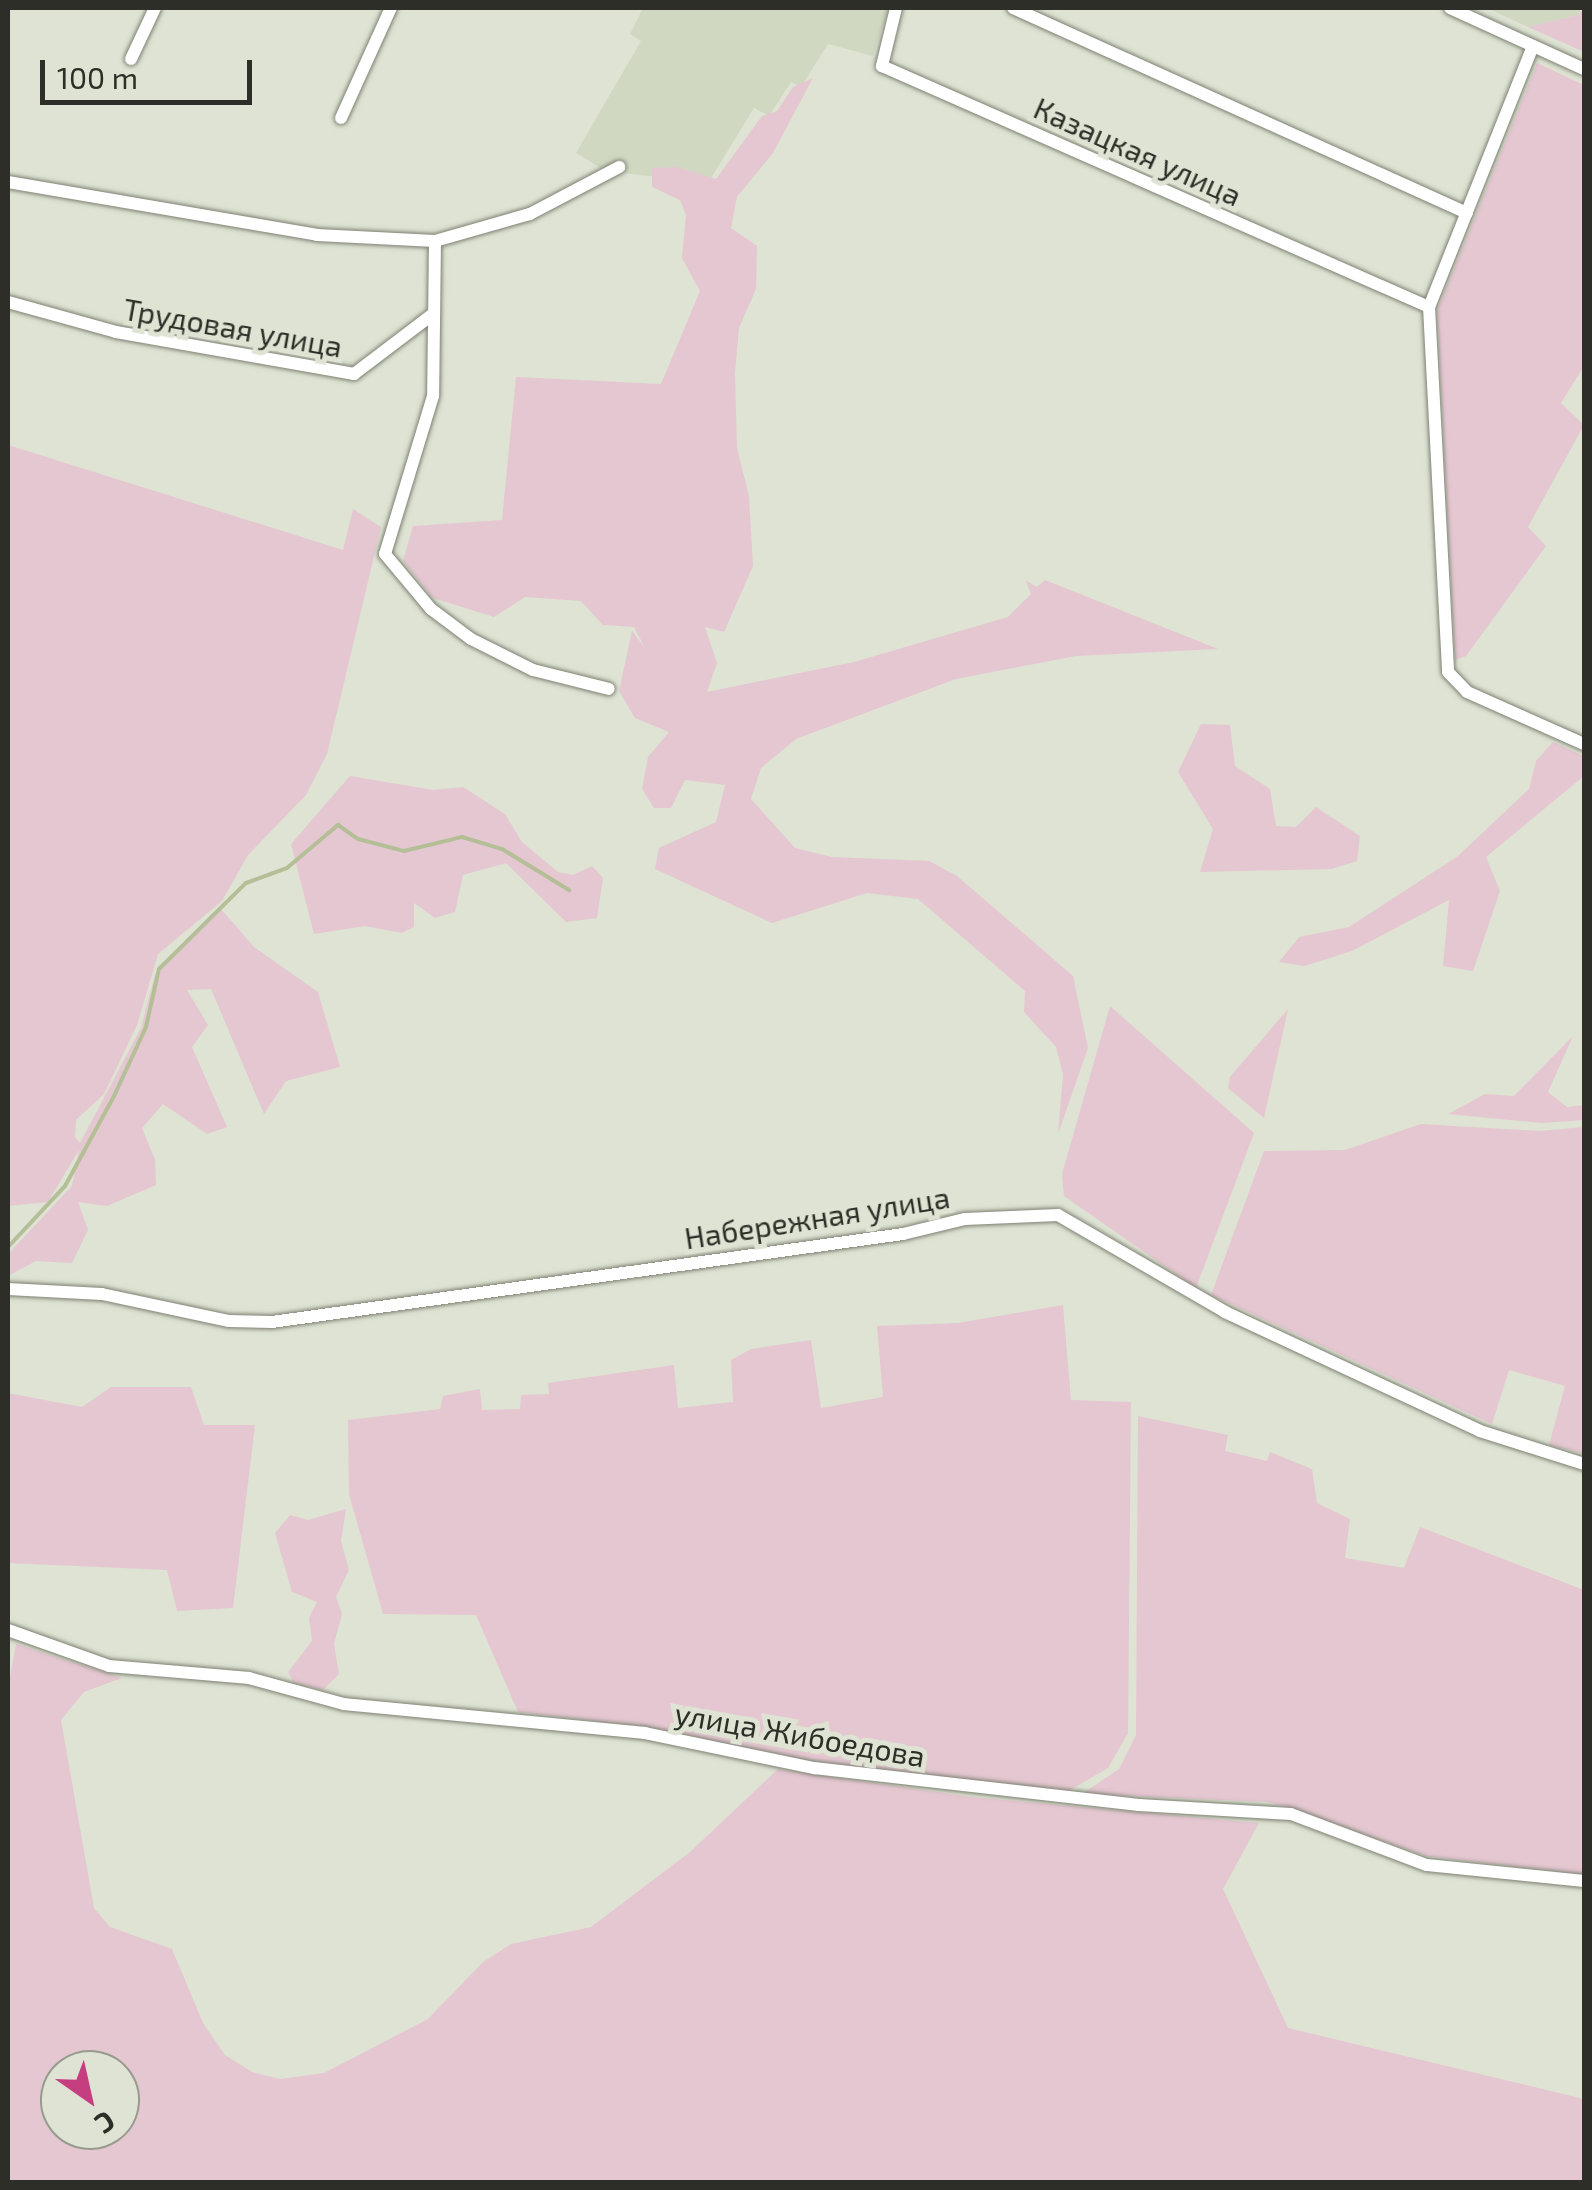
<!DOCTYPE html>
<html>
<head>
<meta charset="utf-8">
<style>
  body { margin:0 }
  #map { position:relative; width:1592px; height:2190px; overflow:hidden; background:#dee3d3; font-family:"Exo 2",sans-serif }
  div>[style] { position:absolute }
  .built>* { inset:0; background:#d1d8c1 }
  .green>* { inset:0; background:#e5c7d1 }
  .stream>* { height:4px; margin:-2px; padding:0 2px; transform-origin:2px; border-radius:2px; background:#b4bf98 }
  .roads { filter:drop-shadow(0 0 2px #7d8173) drop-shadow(0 0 2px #7d8173) }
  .minor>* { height:12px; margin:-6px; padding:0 6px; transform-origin:6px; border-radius:6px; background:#fff }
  span { translate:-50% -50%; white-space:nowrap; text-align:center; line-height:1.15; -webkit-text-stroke:10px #dee3d3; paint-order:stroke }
  .street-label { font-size:30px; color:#2d2e28 }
  .frame { position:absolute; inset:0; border:10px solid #2d2e28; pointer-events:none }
  .north { position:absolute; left:40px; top:2050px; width:100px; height:100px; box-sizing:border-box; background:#dee3d3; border:2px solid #979b8f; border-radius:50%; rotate:146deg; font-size:28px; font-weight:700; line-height:40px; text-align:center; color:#2d2e28 }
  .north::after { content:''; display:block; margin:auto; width:35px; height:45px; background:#c53f80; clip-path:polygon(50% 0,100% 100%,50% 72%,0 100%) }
  .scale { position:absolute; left:40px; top:60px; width:212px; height:45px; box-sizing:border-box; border:5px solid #2d2e28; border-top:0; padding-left:12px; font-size:30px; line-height:35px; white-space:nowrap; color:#2d2e28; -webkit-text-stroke:8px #dee3d3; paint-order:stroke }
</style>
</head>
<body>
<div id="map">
  <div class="built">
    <i style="clip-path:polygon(643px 8px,888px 8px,873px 56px,828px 44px,801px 87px,791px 82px,769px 116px,754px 108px,708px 183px,606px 171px,576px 153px,641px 41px,630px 34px)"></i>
    <i style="clip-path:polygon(1487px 8px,1582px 8px,1578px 15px,1528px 27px)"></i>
  </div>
  <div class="green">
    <i style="clip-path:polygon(1584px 8px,1584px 52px,1528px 27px,1578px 15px)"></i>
    <i style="clip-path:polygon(1537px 63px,1584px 85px,1584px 366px,1561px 403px,1584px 425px,1528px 527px,1546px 546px,1466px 656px,1455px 660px,1437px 311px)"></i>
    <i style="clip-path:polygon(813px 78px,773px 153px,737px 197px,731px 228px,757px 246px,756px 289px,739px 328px,735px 373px,737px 448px,749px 496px,753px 566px,724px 632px,705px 627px,717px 663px,707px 692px,854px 662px,1008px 617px,1031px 594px,1026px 581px,1037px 587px,1045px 580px,1218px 649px,1076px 656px,956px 679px,796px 739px,761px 768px,751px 799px,795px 848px,832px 857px,929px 861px,957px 876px,1073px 976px,1088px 1048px,1058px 1134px,1063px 1074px,1056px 1047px,1024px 1012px,1025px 991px,918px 899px,867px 893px,772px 923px,655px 869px,659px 848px,716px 822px,725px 785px,685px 780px,671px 808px,654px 808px,642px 789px,648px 757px,669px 732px,635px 718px,619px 691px,632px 631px,645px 648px,634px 627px,603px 625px,581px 601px,525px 597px,494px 617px,433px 598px,403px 561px,413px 526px,502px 520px,516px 377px,661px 384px,700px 291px,682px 258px,686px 215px,680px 200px,652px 187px,652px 168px,677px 167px,716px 179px,762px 116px,777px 111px,793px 87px)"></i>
    <i style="clip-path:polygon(8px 445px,343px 550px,353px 509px,381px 527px,327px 754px,306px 795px,248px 855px,222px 901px,158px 954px,137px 1025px,104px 1094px,76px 1120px,75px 1137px,80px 1143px,141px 1028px,155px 974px,220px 908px,254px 947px,318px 992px,340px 1067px,286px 1081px,264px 1114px,211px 989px,187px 990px,208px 1025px,192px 1047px,227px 1127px,207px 1134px,163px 1104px,142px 1128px,155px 1160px,156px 1185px,107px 1206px,78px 1202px,88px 1230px,72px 1263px,36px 1261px,8px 1276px,8px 1254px,72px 1186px,79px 1150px,48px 1202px,8px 1206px)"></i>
    <i style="clip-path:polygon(1201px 724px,1230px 725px,1235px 766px,1270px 789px,1276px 826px,1296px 827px,1316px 807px,1360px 836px,1357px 861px,1331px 869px,1200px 872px,1213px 829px,1178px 772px)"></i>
    <i style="clip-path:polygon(1553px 742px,1584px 756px,1584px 776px,1486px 857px,1500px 891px,1473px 971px,1443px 966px,1449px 900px,1352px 951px,1304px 966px,1279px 962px,1299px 937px,1349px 927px,1458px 856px,1529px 789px,1536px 761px)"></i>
    <i style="clip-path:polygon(350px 776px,433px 790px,463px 787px,505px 814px,522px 842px,558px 872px,573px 875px,592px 866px,603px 878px,597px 918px,566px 922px,506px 863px,463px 875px,455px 912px,435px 918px,414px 903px,414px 927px,402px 933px,365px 926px,314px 934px,291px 844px)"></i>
    <i style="clip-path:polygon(1110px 1006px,1254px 1133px,1196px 1288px,1064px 1196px,1062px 1174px)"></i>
    <i style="clip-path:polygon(1288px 1009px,1264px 1118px,1228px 1088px,1230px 1077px)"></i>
    <i style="clip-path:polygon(1573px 1036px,1548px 1092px,1567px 1107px,1584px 1105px,1584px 1120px,1542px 1123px,1448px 1114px,1485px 1094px,1514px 1096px)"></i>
    <i style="clip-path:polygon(1421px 1124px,1539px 1131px,1584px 1127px,1584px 1454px,1549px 1445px,1565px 1386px,1509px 1370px,1492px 1424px,1211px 1295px,1264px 1151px,1345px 1150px)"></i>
    <i style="clip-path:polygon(1063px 1305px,1071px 1400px,1131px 1402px,1128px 1733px,1108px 1768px,1065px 1793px,804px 1761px,645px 1727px,518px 1712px,476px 1615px,383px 1614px,349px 1494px,348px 1420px,440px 1409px,443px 1396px,480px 1389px,482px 1410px,520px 1409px,521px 1395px,549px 1394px,548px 1383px,674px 1365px,678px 1408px,733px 1402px,731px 1360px,751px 1349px,811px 1340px,821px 1408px,883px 1397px,877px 1326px,958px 1323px)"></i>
    <i style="clip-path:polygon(111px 1387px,191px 1387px,204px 1425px,255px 1425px,233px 1608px,177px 1611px,167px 1570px,8px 1563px,8px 1393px,82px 1407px)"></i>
    <i style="clip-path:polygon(1138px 1416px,1228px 1435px,1225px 1451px,1267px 1461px,1270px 1452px,1312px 1469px,1317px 1503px,1350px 1519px,1345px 1558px,1404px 1568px,1420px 1527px,1584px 1590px,1584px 1875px,1426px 1856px,1269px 1802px,1082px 1794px,1119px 1769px,1136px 1735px)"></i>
    <i style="clip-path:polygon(346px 1509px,341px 1541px,349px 1570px,336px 1597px,342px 1614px,334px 1644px,339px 1674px,323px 1690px,294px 1683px,288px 1672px,312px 1641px,309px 1618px,317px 1602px,292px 1592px,275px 1533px,290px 1515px,308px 1520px)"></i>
    <i style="clip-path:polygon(evenodd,16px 1644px,122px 1678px,84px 1692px,61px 1720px,94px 1908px,110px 1927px,172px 1949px,203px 2023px,225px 2055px,252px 2072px,280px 2079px,324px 2073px,428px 2019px,483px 1962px,511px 1944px,591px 1927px,690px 1852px,778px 1769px,972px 1797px,1259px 1823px,1223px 1889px,1288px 2028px,1584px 2099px,1584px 2182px,8px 2182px,8px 1688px,16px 1644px,60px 2070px,120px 2070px,120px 2130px,60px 2130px,60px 2070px)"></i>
  </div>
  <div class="stream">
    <i style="left:8px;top:1247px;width:83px;rotate:-46.9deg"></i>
    <i style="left:65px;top:1186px;width:102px;rotate:-61.4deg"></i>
    <i style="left:114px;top:1096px;width:76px;rotate:-65.1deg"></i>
    <i style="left:146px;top:1027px;width:59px;rotate:-77.4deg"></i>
    <i style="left:159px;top:969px;width:122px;rotate:-44.7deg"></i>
    <i style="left:246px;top:883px;width:44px;rotate:-20.1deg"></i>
    <i style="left:287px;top:868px;width:67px;rotate:-40.1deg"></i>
    <i style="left:338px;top:825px;width:24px;rotate:35deg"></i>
    <i style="left:358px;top:839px;width:48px;rotate:14.6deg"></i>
    <i style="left:404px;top:851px;width:60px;rotate:-13.6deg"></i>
    <i style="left:462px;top:837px;width:42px;rotate:16.7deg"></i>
    <i style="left:502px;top:849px;width:79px;rotate:31.5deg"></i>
  </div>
  <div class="roads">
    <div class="minor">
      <i style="left:896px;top:8px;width:60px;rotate:103.6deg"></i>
      <i style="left:882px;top:66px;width:598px;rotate:23.78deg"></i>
      <i style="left:1013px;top:8px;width:498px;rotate:24.3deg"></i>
      <i style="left:1450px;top:8px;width:147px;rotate:24.5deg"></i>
      <i style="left:1533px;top:46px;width:281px;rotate:111.7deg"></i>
      <i style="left:1429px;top:307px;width:365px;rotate:87deg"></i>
      <i style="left:1448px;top:672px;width:28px;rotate:46deg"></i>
      <i style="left:1467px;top:692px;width:128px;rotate:24deg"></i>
      <i style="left:131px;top:59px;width:56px;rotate:-64.8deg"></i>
      <i style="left:341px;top:118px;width:121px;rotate:-65.6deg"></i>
      <i style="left:8px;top:182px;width:314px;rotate:9.7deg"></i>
      <i style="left:317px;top:235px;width:118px;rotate:2.9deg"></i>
      <i style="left:435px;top:241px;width:99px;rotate:-15.9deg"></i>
      <i style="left:530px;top:214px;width:101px;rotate:-27.8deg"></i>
      <i style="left:435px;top:241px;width:155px;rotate:90.7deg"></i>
      <i style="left:433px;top:396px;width:165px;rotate:106.9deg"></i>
      <i style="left:385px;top:554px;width:72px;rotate:50.1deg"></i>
      <i style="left:431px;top:609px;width:50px;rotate:36.9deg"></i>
      <i style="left:471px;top:639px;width:69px;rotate:26.6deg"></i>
      <i style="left:533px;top:670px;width:78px;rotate:14deg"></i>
      <i style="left:8px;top:302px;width:112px;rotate:15.5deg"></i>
      <i style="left:116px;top:332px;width:242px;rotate:10deg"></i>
      <i style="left:354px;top:374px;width:99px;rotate:-37.2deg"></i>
      <i style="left:8px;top:1289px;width:94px;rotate:3deg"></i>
      <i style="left:102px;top:1294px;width:130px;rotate:12deg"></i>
      <i style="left:229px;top:1321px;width:43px;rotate:1.3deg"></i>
      <i style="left:272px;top:1322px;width:637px;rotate:-7.94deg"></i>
      <i style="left:903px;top:1234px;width:64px;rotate:-13.6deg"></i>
      <i style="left:965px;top:1219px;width:93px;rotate:-2.5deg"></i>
      <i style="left:1058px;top:1215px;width:193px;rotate:30.1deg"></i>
      <i style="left:1225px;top:1312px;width:281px;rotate:25deg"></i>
      <i style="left:1480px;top:1431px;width:109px;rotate:17.6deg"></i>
      <i style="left:8px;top:1630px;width:107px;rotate:19.6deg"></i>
      <i style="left:109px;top:1666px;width:141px;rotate:4.9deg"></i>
      <i style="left:249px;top:1678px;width:98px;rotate:15.3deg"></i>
      <i style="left:344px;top:1704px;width:302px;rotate:5.5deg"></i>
      <i style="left:645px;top:1733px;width:173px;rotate:11.7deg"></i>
      <i style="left:814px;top:1768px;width:327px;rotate:6.5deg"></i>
      <i style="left:1139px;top:1805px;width:152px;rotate:3.4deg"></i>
      <i style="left:1291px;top:1814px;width:145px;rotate:20.6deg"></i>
      <i style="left:1427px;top:1865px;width:158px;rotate:5.8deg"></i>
    </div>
  </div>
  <div class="street-label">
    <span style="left:1138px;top:151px;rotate:24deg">Казацкая улица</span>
    <span style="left:233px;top:327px;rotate:10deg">Трудовая улица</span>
    <span style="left:817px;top:1217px;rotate:-9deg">Набережная улица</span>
    <span style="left:800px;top:1734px;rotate:10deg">улица Жибоедова</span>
  </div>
  <div class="frame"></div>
  <div class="north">С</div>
  <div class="scale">100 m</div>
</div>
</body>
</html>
